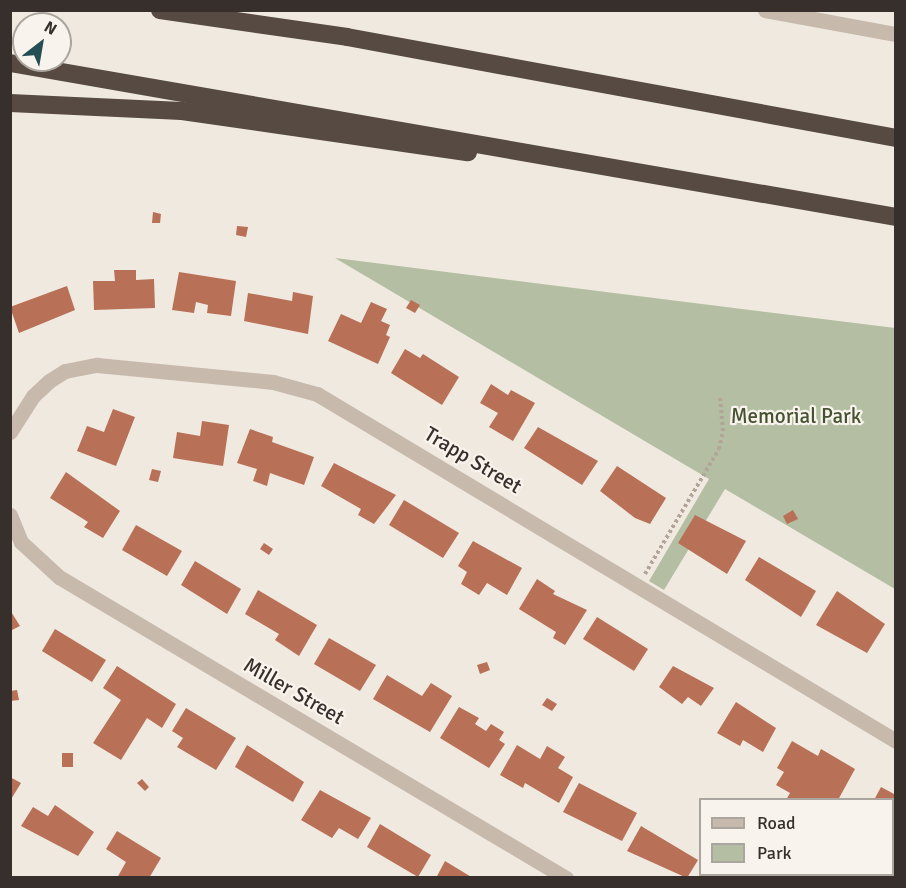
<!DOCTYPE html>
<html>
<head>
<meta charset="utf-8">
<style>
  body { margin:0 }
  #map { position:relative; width:906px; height:888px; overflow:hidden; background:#f0e9e0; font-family:Signika,sans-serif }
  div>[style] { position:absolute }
  .green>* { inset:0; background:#b4bea2 }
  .building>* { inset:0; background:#b87056 }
  .path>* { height:4px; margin-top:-2px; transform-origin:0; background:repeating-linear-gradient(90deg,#b3a498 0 3px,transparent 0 6px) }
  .minor>* { height:15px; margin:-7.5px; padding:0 7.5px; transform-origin:7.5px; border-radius:7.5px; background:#c7baad }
  .highway>* { height:18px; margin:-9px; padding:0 9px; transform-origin:9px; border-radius:9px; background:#564a43 }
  span { translate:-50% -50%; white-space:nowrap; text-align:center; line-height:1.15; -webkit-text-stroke:4.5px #f8f3ec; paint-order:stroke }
  .park-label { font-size:21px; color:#455231 }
  .street-label { font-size:21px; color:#372f2b }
  .frame { position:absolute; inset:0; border:12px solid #372f2b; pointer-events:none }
  .legend { position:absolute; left:699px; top:798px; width:195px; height:78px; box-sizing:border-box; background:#f8f3ec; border:2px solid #aba59f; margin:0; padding:8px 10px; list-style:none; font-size:18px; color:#372f2b }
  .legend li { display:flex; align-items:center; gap:12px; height:30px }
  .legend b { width:30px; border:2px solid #aba59f }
  .north { position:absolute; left:12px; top:12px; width:60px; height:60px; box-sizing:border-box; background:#f8f3ec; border:2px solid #aba59f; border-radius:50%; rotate:31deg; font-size:16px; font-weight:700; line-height:24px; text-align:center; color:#372f2b }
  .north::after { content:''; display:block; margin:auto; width:21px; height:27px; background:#254f54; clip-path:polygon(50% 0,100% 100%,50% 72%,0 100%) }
</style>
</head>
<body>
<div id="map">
  <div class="green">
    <i style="clip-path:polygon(335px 258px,895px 328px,895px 589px,725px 489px,664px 590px,649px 581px,709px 479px)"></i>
  </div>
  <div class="building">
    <i style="clip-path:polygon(153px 212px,161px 214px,160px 223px,152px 223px)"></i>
    <i style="clip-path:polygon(237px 226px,248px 227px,246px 237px,236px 235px)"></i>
    <i style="clip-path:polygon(114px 270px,136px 270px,136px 280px,154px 279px,155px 308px,94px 310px,93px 281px,115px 281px)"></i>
    <i style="clip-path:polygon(179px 272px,236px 281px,231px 316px,207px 313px,208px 305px,196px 302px,194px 313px,172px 310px)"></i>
    <i style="clip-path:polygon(67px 286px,75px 310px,19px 333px,10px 307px)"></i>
    <i style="clip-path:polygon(293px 292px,313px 296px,308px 334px,244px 321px,248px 293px,292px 301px)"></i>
    <i style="clip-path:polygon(411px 300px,420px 305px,415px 313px,406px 308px)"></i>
    <i style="clip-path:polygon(371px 302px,387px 309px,381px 321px,390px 325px,386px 335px,390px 337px,378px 364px,328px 341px,341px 314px,361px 323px)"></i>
    <i style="clip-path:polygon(405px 349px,420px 358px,423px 354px,459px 377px,442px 405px,391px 373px)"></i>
    <i style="clip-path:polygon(491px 384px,508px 395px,511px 390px,535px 403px,513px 441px,489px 427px,498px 413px,480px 403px)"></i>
    <i style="clip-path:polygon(113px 409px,135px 417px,116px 466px,77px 451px,87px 426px,104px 432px)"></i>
    <i style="clip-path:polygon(202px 421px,229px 425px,223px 466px,173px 458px,177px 432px,200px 436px)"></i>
    <i style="clip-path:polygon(538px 427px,598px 461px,582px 485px,524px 448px)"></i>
    <i style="clip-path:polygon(250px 429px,273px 437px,272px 442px,314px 457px,304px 485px,270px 473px,267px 486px,253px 481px,257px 469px,237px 463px)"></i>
    <i style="clip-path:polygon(334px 463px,396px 495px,374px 524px,358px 515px,361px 509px,321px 486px)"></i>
    <i style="clip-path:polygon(617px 466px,666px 498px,650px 524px,635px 518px,600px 491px)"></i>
    <i style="clip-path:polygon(152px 469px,161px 471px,158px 482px,149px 480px)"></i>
    <i style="clip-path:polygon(66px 472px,120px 511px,103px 538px,84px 527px,88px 522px,50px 498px)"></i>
    <i style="clip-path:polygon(404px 500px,459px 533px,443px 558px,389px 525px)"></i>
    <i style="clip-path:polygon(793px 510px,798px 519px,787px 524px,783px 516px)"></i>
    <i style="clip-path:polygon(695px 515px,746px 541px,727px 574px,678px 543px)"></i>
    <i style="clip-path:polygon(136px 525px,182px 551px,167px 576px,122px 550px)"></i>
    <i style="clip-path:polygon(473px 541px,522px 568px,507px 595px,487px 583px,479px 595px,461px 584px,467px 572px,458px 566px)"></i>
    <i style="clip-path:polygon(264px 543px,273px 549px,269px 555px,260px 549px)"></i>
    <i style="clip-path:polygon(759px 557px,816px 591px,801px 617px,745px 580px)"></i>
    <i style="clip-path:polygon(195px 561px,241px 589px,227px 614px,181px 585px)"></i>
    <i style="clip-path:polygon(537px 579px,555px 591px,553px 594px,587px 610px,565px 645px,553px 638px,556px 632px,519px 609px)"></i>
    <i style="clip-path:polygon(258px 590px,317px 625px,299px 656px,275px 640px,279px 634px,245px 614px)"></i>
    <i style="clip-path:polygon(837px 591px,885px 624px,867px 653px,816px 625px)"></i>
    <i style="clip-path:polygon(10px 610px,20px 626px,10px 631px)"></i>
    <i style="clip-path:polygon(597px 617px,648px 649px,634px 671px,583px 639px)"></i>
    <i style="clip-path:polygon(55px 629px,106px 660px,92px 682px,42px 651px)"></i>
    <i style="clip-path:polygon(329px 638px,376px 665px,360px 691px,314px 664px)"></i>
    <i style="clip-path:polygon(487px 662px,490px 670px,480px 674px,477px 665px)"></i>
    <i style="clip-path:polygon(117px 666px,176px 704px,162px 728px,147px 718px,121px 760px,93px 743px,121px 700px,103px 688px)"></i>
    <i style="clip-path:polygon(673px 666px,714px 688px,701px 706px,688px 697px,682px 704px,659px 687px)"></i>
    <i style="clip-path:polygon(387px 675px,422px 696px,431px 683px,452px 696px,430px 732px,373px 699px)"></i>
    <i style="clip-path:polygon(17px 690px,19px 700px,10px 701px,10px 691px)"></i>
    <i style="clip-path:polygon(547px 698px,557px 704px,552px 711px,542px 705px)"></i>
    <i style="clip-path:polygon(736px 702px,776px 728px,763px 752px,743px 740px,740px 746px,717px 733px)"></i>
    <i style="clip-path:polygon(459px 707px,479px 718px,475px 724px,486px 731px,491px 724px,504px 732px,499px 740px,505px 744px,489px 768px,440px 738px)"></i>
    <i style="clip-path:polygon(186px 708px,236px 738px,216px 770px,177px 747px,183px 738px,172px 731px)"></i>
    <i style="clip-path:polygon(792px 741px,818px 756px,821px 749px,855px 769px,838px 800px,786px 800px,790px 793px,776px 785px,784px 772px,777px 768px)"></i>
    <i style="clip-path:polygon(247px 745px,304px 782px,293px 802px,235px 767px)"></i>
    <i style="clip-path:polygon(517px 745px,540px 759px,547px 746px,565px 757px,558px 768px,573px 777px,559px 803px,525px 783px,523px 788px,500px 775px)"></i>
    <i style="clip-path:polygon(62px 753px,73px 753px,73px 767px,62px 767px)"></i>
    <i style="clip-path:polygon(10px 777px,21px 783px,10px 801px)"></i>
    <i style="clip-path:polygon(142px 779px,149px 787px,145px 791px,137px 783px)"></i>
    <i style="clip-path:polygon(579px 783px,637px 813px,622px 841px,563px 812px)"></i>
    <i style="clip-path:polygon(881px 787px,896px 795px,892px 820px,892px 800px,874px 800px)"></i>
    <i style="clip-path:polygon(320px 790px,371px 818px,358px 839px,339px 828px,332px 838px,301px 820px)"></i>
    <i style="clip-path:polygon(55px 805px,94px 832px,78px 856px,21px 826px,33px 807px,48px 816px)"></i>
    <i style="clip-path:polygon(380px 824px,431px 855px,418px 877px,367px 847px)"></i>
    <i style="clip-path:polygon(641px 826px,698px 860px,687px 878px,627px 851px)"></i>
    <i style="clip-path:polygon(117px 831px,161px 858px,149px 878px,117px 878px,126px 862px,106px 849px)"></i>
    <i style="clip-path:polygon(445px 861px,473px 878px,436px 878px)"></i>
    <i style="clip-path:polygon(709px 874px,729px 874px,733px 878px,707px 878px)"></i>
  </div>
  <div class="path">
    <i style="left:645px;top:574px;width:145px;rotate:-59.4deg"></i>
    <i style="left:719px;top:449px;width:18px;rotate:-77deg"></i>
    <i style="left:723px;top:431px;width:34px;rotate:-95deg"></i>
  </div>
  <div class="minor">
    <i style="left:765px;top:10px;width:133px;rotate:10.4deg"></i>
    <i style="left:10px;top:432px;width:43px;rotate:-57.4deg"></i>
    <i style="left:33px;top:396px;width:22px;rotate:-43deg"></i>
    <i style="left:49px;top:381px;width:19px;rotate:-32deg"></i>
    <i style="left:65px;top:371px;width:33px;rotate:-11deg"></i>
    <i style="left:97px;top:365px;width:177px;rotate:5.5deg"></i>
    <i style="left:273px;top:382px;width:46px;rotate:15.3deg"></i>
    <i style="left:317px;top:394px;width:675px;rotate:30.93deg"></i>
    <i style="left:10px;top:515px;width:29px;rotate:68deg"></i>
    <i style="left:21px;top:542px;width:52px;rotate:42.6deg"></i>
    <i style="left:59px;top:577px;width:590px;rotate:30.7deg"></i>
  </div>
  <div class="highway">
    <i style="left:160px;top:10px;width:189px;rotate:8.2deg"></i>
    <i style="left:347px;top:37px;width:558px;rotate:10.42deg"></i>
    <i style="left:10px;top:63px;width:899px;rotate:9.86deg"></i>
    <i style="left:10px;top:103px;width:172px;rotate:2.7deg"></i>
    <i style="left:182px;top:111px;width:289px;rotate:8.2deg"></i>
  </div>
  <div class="park-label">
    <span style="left:796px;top:416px">Memorial Park</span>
  </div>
  <div class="street-label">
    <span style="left:473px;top:460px;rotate:31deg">Trapp Street</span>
    <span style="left:294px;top:691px;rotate:30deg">Miller Street</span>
  </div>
  <div class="frame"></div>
  <ul class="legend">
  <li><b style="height:8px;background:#c7baad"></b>Road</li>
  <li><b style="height:16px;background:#b4bea2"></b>Park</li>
  </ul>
  <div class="north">N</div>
</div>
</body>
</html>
